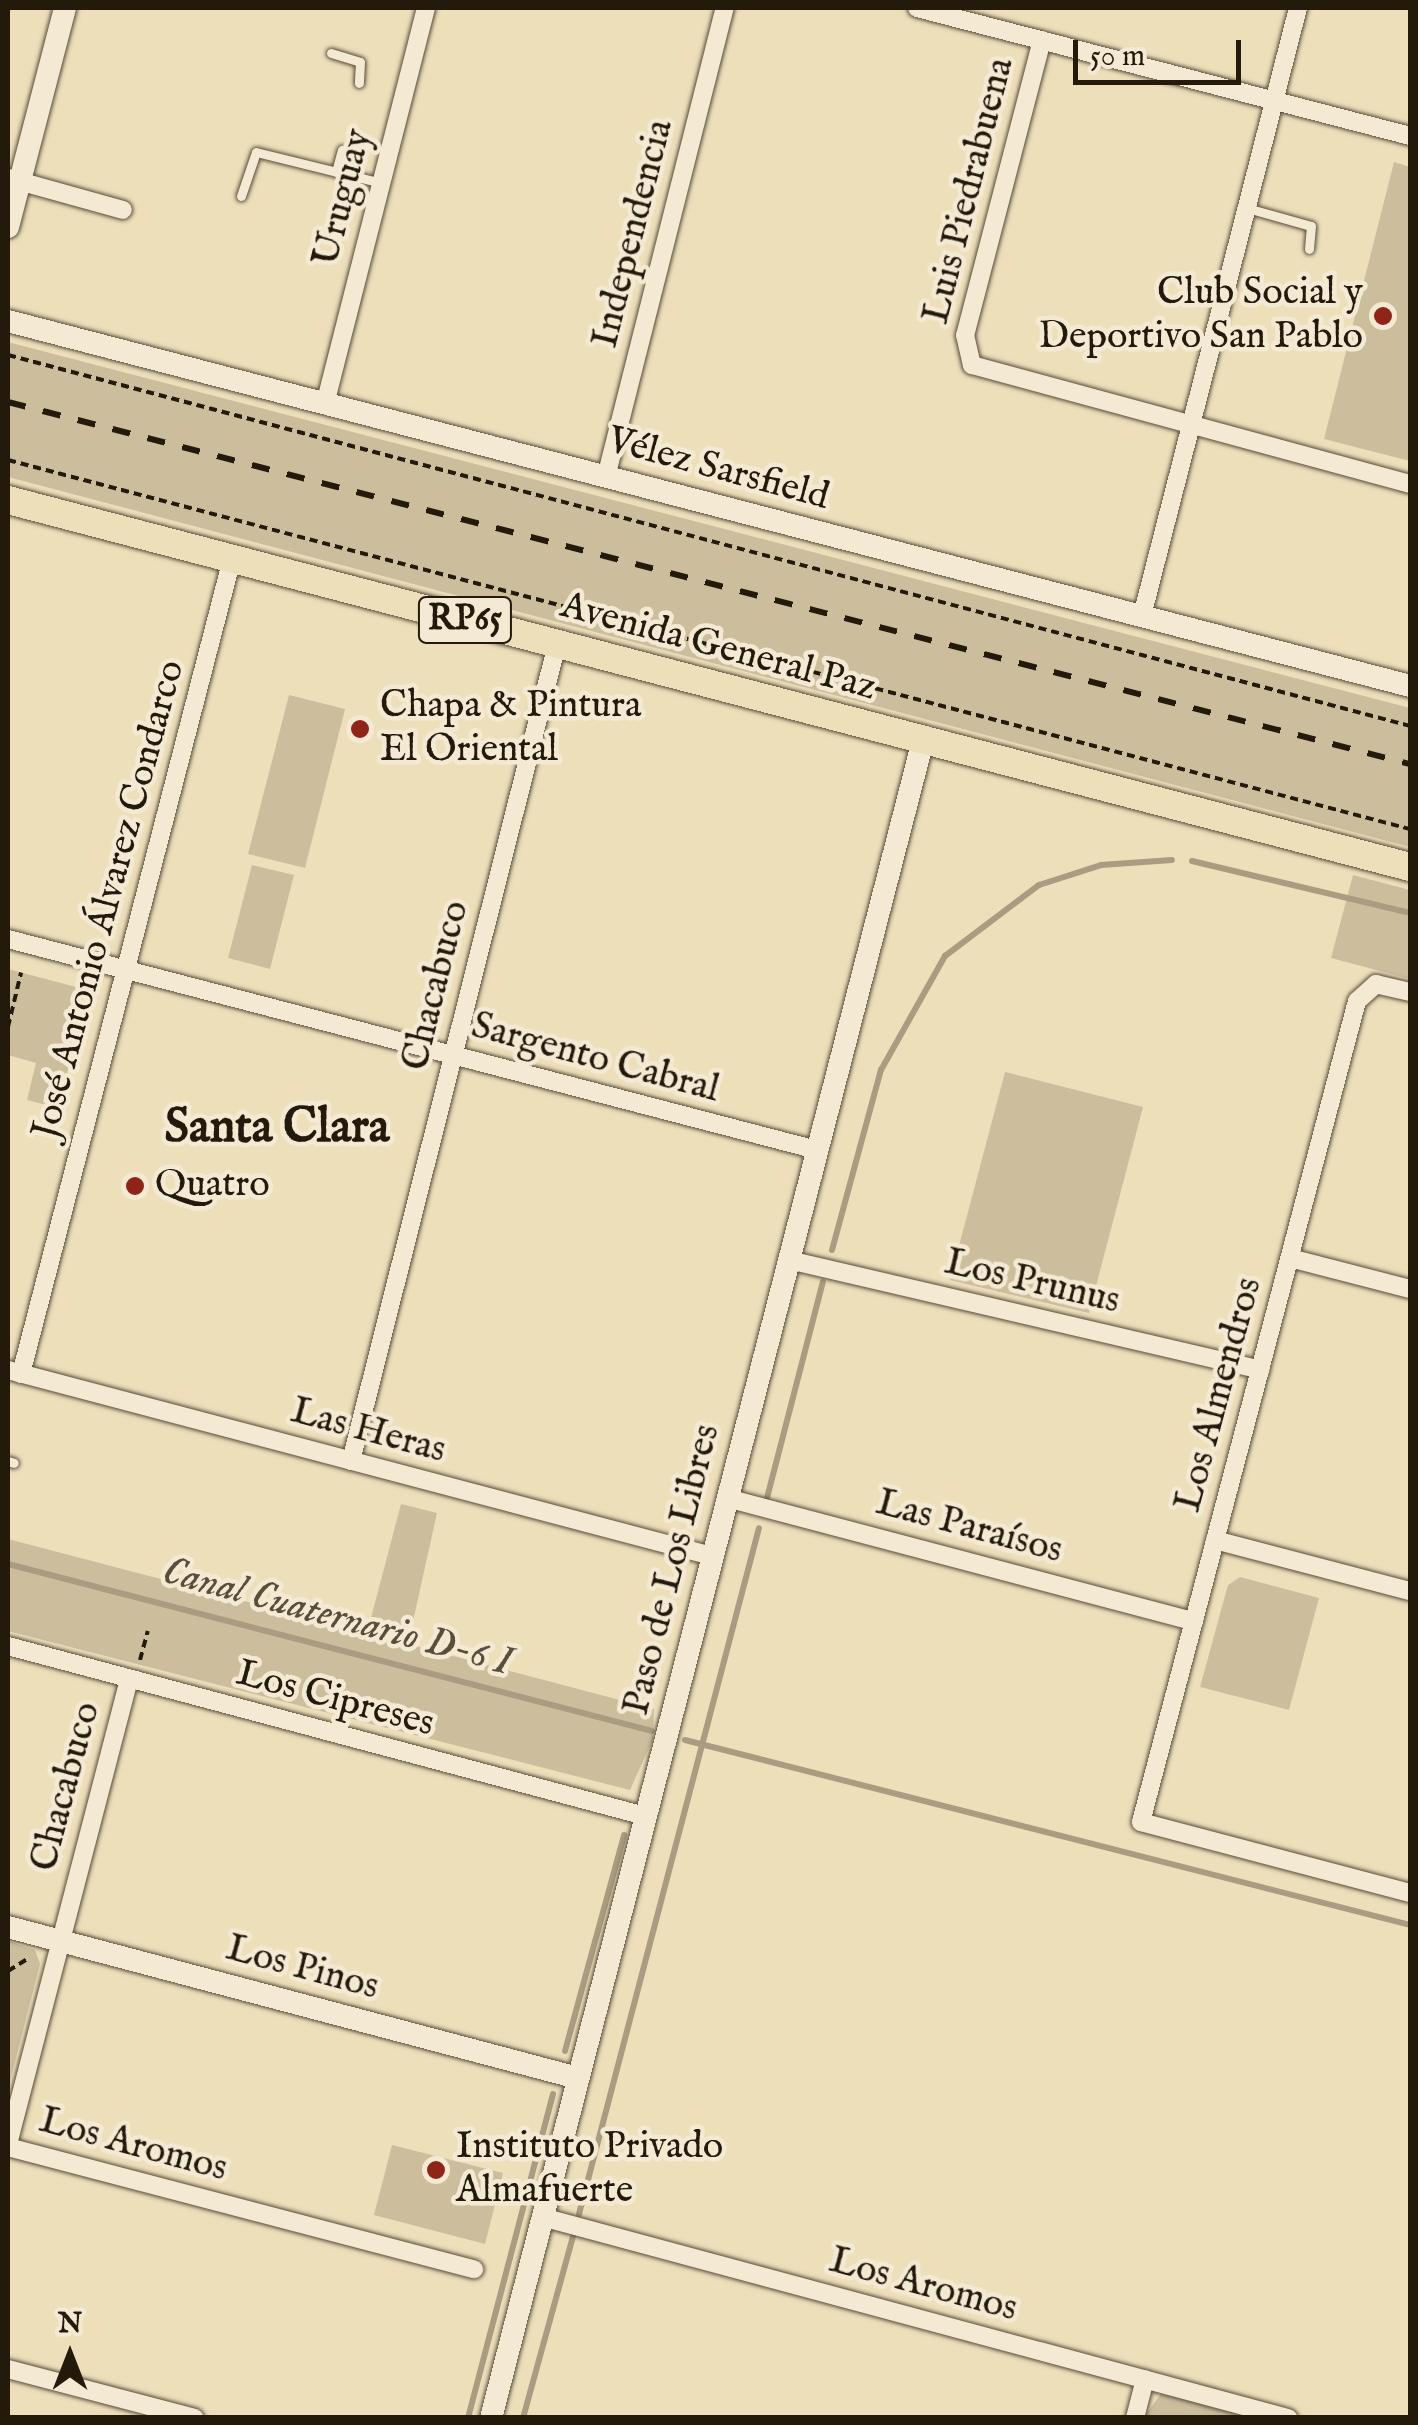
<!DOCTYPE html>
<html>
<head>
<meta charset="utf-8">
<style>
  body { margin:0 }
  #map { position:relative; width:1418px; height:2425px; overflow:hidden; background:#eedfbb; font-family:"IM FELL English",serif }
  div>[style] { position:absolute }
  .green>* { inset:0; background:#ccbe9d }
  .stream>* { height:6px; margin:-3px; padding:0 3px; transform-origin:3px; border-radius:3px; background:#a99c80 }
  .path>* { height:4px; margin-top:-2px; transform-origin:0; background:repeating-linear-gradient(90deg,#241a0c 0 8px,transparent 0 13px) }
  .roads { filter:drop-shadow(0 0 2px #564b38) drop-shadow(0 0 2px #564b38) }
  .service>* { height:9px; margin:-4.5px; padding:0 4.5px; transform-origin:4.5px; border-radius:4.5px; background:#f4ead3 }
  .minor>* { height:18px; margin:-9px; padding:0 9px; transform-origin:9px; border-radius:9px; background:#f4ead3 }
  .tertiary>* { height:22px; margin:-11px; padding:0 11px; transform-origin:11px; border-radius:11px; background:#f4ead3 }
  .primary>* { height:28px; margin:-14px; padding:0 14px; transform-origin:14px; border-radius:14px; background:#eedfbb }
  .rail>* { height:6px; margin-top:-3px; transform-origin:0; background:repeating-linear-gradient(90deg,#241a0c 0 18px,transparent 0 36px) }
  .dots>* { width:28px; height:28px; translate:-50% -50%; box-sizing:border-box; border:5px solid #f4ead3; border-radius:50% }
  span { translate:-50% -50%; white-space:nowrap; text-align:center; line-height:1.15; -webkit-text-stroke:9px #f4ead3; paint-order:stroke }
  .shield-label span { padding:2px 8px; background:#f4ead3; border:2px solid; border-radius:8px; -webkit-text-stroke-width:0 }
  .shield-label { font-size:35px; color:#241a0c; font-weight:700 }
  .street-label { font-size:38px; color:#241a0c }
  .poi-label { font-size:38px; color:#241a0c }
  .right { translate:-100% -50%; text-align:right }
  .left { translate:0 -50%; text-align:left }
  .water-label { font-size:40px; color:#594e3a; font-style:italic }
  .district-label { font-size:48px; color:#241a0c; font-weight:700 }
  .frame { position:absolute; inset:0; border:10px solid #241a0c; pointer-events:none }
  .north { position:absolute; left:20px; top:2305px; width:100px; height:100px; -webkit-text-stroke:8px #f4ead3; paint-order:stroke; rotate:0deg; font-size:28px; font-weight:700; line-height:40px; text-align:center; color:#241a0c }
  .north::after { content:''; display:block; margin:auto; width:35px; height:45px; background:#241a0c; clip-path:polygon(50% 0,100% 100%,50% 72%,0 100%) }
  .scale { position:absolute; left:1073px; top:40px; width:168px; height:45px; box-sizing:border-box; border:5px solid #241a0c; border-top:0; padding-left:12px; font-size:30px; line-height:35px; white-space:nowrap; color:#241a0c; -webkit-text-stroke:8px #f4ead3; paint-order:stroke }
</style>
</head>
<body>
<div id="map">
  <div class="green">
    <i style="clip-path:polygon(1394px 162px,1410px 167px,1410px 461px,1324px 439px)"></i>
    <i style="clip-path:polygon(8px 342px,1410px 708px,1410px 847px,8px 477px)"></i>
    <i style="clip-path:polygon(289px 695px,345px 709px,305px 868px,248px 854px)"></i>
    <i style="clip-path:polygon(252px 865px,294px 875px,270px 969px,228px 958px)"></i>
    <i style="clip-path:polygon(1353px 875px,1410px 890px,1410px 979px,1331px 958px)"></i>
    <i style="clip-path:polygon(8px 969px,76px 987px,85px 1004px,58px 1108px,27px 1100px,36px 1063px,8px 1055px)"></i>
    <i style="clip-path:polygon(1005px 1072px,1143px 1107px,1089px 1313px,950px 1280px)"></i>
    <i style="clip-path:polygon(401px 1504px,437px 1513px,408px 1644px,654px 1709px,653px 1739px,630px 1790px,8px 1631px,8px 1539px,367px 1633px)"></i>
    <i style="clip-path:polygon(1240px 1577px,1319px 1598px,1289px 1710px,1200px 1687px,1228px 1585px)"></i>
    <i style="clip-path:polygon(8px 1941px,35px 1950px,40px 1964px,8px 2089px)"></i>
    <i style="clip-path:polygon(392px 2145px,503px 2173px,485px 2244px,374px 2215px)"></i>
    <i style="clip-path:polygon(1161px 2394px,1166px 2395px,1250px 2417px,1143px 2418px)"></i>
  </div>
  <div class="stream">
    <i style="left:1192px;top:861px;width:224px;rotate:13.4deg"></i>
    <i style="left:832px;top:1250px;width:187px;rotate:-74.8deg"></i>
    <i style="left:881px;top:1070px;width:131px;rotate:-60.7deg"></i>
    <i style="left:945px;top:956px;width:118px;rotate:-37.1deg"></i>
    <i style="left:1039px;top:885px;width:65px;rotate:-17.9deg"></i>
    <i style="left:1101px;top:865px;width:71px;rotate:-4deg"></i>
    <i style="left:767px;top:1498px;width:223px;rotate:-75.5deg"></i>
    <i style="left:8px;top:1564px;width:665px;rotate:14.54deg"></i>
    <i style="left:685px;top:1740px;width:748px;rotate:14.31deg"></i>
    <i style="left:565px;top:2051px;width:224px;rotate:-74.7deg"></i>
    <i style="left:579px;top:2214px;width:709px;rotate:-75.3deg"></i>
    <i style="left:468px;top:2418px;width:335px;rotate:-75.3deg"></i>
    <i style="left:523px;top:2418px;width:189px;rotate:-74.6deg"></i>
  </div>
  <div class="path">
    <i style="left:8px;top:355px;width:1450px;rotate:14.82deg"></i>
    <i style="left:8px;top:460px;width:1450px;rotate:14.75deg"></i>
    <i style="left:8px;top:1027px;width:56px;rotate:-76.5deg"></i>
    <i style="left:140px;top:1660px;width:30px;rotate:-75deg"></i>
    <i style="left:8px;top:1971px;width:25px;rotate:-32deg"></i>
  </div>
  <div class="roads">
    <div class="service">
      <i style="left:331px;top:53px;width:30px;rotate:17deg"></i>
      <i style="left:360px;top:62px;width:21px;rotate:93deg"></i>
      <i style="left:336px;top:172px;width:23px;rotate:-75deg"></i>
      <i style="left:241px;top:196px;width:46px;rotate:-71.2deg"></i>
      <i style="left:256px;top:152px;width:129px;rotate:13.9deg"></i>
      <i style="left:1247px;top:208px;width:66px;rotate:15.7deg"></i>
      <i style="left:1311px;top:226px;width:23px;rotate:95deg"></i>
      <i style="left:8px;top:1461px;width:6px;rotate:18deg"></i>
    </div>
    <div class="minor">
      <i style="left:917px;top:8px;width:509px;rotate:14.55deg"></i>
      <i style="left:1042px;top:40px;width:305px;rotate:104.6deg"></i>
      <i style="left:965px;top:335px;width:31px;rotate:77deg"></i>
      <i style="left:972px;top:365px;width:454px;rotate:15.2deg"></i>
      <i style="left:8px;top:178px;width:119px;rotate:15.5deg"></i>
      <i style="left:325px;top:404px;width:409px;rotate:-75.7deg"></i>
      <i style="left:606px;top:477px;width:484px;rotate:-75.8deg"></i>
      <i style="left:1142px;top:616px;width:628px;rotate:-75.61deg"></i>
      <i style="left:8px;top:939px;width:836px;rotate:14.62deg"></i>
      <i style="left:1410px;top:992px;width:35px;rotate:-167deg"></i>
      <i style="left:1376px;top:984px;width:25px;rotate:138deg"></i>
      <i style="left:1357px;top:1001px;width:849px;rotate:104.74deg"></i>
      <i style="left:1141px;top:1822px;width:278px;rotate:14.8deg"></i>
      <i style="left:1290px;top:1258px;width:124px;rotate:14.5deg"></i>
      <i style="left:789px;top:1260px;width:484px;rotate:13.1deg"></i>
      <i style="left:8px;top:1370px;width:728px;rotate:14.8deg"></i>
      <i style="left:21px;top:1374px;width:842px;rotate:-75.49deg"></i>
      <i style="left:351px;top:1461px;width:843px;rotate:-75.85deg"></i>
      <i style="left:727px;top:1498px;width:483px;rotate:14.8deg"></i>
      <i style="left:1215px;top:1540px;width:202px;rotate:14.7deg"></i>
      <i style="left:8px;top:1646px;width:659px;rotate:14.94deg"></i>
      <i style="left:8px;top:2144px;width:480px;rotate:-75.4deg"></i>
      <i style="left:8px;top:2147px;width:482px;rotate:14.7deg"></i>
      <i style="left:542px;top:2217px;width:773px;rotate:15.08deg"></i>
      <i style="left:8px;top:2369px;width:193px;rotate:14.7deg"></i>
      <i style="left:1135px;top:2418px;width:40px;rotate:-75.6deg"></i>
    </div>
    <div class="tertiary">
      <i style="left:8px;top:227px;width:226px;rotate:-75.4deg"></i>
      <i style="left:8px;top:321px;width:1449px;rotate:14.59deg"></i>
      <i style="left:8px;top:1927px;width:590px;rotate:14.84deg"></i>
      <i style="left:491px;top:2418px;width:1733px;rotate:-75.56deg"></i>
    </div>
    <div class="primary">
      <i style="left:8px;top:500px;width:1449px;rotate:14.67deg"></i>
    </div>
  </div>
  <div class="rail">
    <i style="left:8px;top:402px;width:1448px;rotate:14.48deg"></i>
  </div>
  <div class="dots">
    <i style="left:1383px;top:316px;background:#8f2418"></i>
    <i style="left:360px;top:729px;background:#8f2418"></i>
    <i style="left:135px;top:1186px;background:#8f2418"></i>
    <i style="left:436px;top:2170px;background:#8f2418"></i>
  </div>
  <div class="shield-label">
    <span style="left:465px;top:620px">RP65</span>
  </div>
  <div class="street-label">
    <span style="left:970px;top:191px;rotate:-76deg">Luis Piedrabuena</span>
    <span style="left:344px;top:198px;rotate:-76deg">Uruguay</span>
    <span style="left:634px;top:234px;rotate:-76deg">Independencia</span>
    <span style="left:718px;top:470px;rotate:15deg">Vélez Sarsfield</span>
    <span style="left:718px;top:648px;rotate:15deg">Avenida General Paz</span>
    <span style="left:110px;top:900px;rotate:-75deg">José Antonio Álvarez Condarco</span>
    <span style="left:437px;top:986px;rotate:-76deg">Chacabuco</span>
    <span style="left:595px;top:1059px;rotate:15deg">Sargento Cabral</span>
    <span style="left:1032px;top:1283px;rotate:13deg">Los Prunus</span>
    <span style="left:1220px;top:1395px;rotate:-75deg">Los Almendros</span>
    <span style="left:368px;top:1432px;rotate:15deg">Las Heras</span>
    <span style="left:969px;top:1528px;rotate:15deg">Las Paraísos</span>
    <span style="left:673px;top:1570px;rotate:-76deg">Paso de Los Libres</span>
    <span style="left:335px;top:1700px;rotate:15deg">Los Cipreses</span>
    <span style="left:67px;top:1787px;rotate:-75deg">Chacabuco</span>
    <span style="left:302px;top:1969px;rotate:15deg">Los Pinos</span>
    <span style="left:133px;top:2146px;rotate:15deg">Los Aromos</span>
    <span style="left:923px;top:2286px;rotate:15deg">Los Aromos</span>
  </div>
  <div class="poi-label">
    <span class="right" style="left:1363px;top:316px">Club Social y<br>Deportivo San Pablo</span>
    <span class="left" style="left:380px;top:729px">Chapa &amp; Pintura<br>El Oriental</span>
    <span class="left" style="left:155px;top:1186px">Quatro</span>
    <span class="left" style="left:456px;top:2170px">Instituto Privado<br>Almafuerte</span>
  </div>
  <div class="water-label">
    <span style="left:337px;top:1618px;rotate:15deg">Canal Cuaternario D-6 I</span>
  </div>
  <div class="district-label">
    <span style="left:277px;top:1129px">Santa Clara</span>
  </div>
  <div class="frame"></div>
  <div class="north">N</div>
  <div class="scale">50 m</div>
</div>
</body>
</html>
